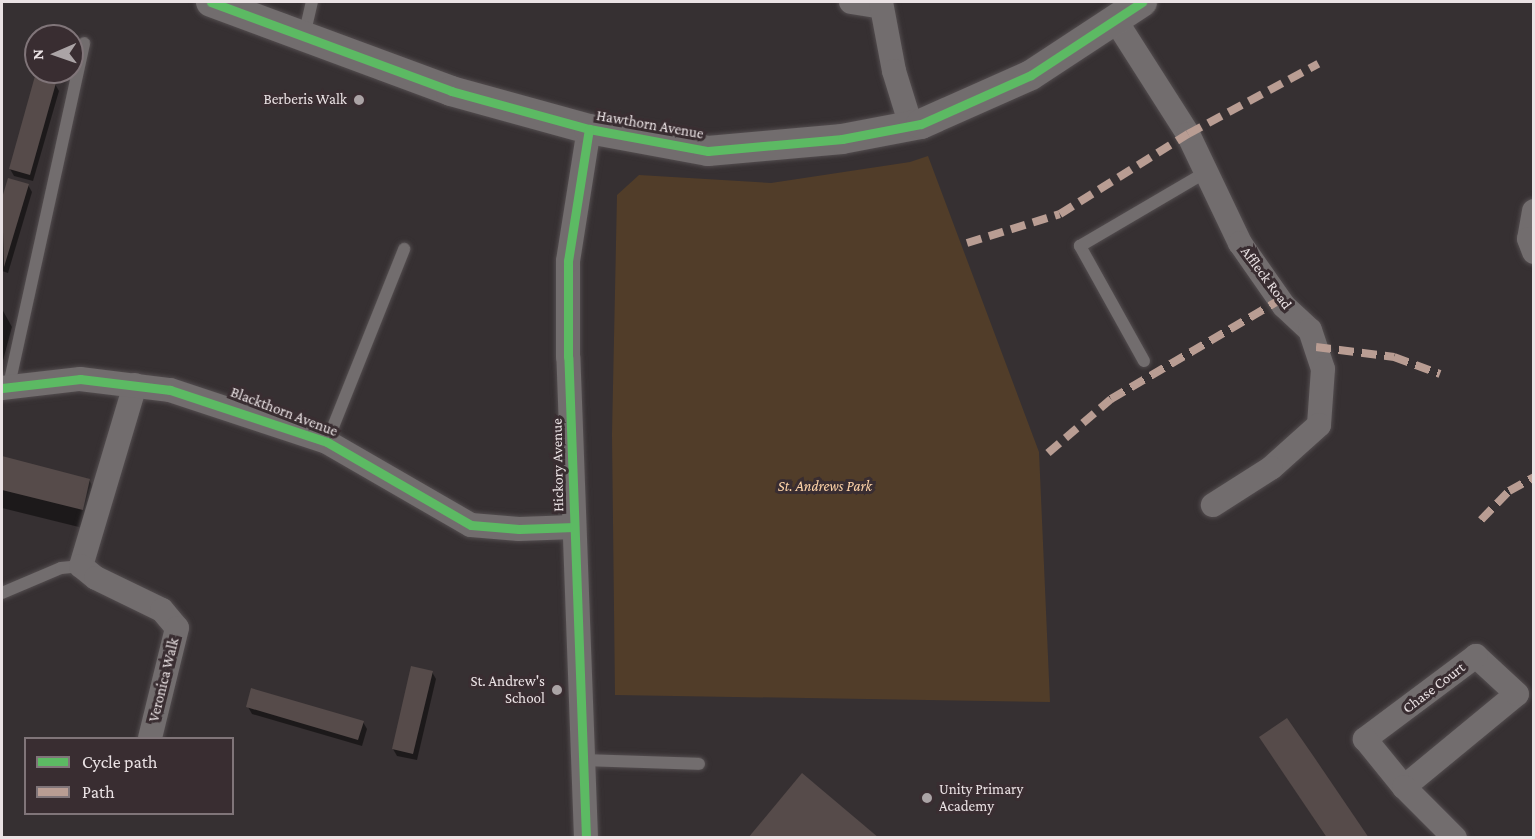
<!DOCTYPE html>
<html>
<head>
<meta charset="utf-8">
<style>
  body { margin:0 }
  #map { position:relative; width:1535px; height:839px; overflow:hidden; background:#363032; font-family:"Crimson Pro",serif }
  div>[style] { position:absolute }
  .green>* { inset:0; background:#513d29 }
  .shadow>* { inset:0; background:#0007 }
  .building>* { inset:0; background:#564b4a }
  .roads { filter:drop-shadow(0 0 2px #534d4f) drop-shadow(0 0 2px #534d4f) }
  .service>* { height:12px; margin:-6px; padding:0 6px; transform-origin:6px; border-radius:6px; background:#726d6e }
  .minor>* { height:24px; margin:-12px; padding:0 12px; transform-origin:12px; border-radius:12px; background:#726d6e }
  .tertiary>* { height:30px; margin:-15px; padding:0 15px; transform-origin:15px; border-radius:15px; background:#726d6e }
  .quiet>* { height:8px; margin-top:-4px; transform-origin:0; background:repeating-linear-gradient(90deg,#b99d93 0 15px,transparent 0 23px) }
  .cycleway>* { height:9px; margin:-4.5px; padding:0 4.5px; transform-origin:4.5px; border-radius:4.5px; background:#5cba63 }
  .dots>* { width:16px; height:16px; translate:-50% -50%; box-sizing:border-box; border:3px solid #392d31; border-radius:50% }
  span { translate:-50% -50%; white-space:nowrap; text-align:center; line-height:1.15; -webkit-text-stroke:6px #392d31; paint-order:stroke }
  .poi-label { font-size:15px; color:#eae2e4 }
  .right { translate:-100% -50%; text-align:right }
  .left { translate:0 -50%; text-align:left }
  .street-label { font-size:15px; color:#eae2e4 }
  .park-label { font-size:15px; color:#ffd4a9; font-style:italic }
  .frame { position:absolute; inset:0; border:3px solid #eae2e4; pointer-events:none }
  .legend { position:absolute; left:24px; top:737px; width:210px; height:78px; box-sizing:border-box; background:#392d31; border:2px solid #807579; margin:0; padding:8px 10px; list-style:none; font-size:18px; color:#eae2e4 }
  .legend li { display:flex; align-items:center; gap:12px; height:30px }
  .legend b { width:30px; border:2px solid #807579 }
  .north { position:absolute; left:24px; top:24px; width:60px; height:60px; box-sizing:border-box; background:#392d31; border:2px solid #807579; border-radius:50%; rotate:268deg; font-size:16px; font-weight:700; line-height:24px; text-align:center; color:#eae2e4 }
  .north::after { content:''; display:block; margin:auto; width:21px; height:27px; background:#aba4a6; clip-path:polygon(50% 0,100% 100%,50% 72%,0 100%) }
</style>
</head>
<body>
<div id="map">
  <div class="green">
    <i style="clip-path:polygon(928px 156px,1039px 452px,1050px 702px,615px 695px,612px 435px,617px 195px,639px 175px,771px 183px,910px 162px)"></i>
  </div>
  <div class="shadow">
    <i style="clip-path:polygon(55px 84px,59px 91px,33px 181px,14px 176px,10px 169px)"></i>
    <i style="clip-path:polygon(9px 179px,28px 185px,32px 192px,8px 273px,2px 271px,2px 203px)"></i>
    <i style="clip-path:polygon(2px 309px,12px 327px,2px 364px)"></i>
    <i style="clip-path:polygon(2px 458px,89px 480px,102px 502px,95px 531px,2px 508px)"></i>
    <i style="clip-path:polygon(432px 672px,436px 679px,417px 760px,397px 756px,393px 749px)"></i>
    <i style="clip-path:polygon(248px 707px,363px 722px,367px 729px,362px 746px,252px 714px)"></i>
    <i style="clip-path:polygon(1261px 738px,1367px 838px,1327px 838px)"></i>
  </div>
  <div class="building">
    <i style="clip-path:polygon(35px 76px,56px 83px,30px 175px,9px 169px)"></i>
    <i style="clip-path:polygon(8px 178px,29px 184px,4px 267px,2px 198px)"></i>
    <i style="clip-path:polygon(2px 456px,90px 479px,83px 510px,2px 490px)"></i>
    <i style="clip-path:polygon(411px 666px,433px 671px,413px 754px,392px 749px)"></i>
    <i style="clip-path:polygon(251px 688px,364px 721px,358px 740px,246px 707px)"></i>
    <i style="clip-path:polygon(1287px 718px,1314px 757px,1369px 838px,1327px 838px,1259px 737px)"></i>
    <i style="clip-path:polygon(802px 773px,879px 838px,748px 838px)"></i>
  </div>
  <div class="roads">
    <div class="service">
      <i style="left:304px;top:36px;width:35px;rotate:-77deg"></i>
      <i style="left:1144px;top:361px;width:132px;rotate:-119.1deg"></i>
      <i style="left:1080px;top:246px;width:146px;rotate:-30.4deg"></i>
      <i style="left:9px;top:385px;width:350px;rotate:-77.6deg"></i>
      <i style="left:327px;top:442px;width:208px;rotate:-68.2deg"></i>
      <i style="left:2px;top:593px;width:64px;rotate:-23deg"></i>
      <i style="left:61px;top:568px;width:20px;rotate:-6deg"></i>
      <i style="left:581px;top:760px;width:118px;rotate:1.9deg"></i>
    </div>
    <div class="minor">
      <i style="left:851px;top:2px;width:30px;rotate:9deg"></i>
      <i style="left:881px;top:2px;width:70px;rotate:79.3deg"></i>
      <i style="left:894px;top:71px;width:58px;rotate:72.8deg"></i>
      <i style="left:1116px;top:21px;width:134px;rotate:57.5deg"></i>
      <i style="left:1188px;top:134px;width:121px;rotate:64.5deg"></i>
      <i style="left:1240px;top:243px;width:77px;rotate:55.1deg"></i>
      <i style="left:1284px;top:306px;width:35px;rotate:43deg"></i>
      <i style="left:1310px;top:330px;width:41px;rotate:71.6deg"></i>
      <i style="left:1323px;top:369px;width:56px;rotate:94.1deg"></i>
      <i style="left:1319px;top:425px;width:64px;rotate:138.1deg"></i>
      <i style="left:1271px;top:468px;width:69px;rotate:147.5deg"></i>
      <i style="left:1534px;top:211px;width:28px;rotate:100deg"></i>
      <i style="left:1529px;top:239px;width:14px;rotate:69deg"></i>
      <i style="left:135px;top:385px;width:189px;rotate:106.6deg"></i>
      <i style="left:81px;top:566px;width:19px;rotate:39deg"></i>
      <i style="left:96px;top:578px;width:73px;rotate:25.9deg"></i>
      <i style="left:162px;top:610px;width:23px;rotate:50deg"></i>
      <i style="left:177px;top:628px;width:113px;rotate:103.8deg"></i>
      <i style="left:2px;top:388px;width:79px;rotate:-6.6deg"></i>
      <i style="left:80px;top:379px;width:91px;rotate:7deg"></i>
      <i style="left:170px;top:390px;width:165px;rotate:18.3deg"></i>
      <i style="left:327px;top:442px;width:166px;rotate:30deg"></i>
      <i style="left:471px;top:525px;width:48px;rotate:4.8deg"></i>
      <i style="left:519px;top:529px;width:55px;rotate:-2.1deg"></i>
      <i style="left:1404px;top:787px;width:146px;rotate:-39.5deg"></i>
      <i style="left:1517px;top:694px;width:56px;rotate:-137.2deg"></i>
      <i style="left:1476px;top:656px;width:139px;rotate:143.2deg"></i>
      <i style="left:1365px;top:739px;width:62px;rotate:50.9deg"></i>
      <i style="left:1404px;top:787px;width:72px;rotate:45deg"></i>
      <i style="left:586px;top:838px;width:481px;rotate:-92.1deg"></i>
      <i style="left:568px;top:357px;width:96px;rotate:-90deg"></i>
      <i style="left:568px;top:261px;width:134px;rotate:-81deg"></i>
    </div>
    <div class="tertiary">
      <i style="left:211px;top:2px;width:256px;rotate:20.3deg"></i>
      <i style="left:451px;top:91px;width:143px;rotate:15.4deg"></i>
      <i style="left:589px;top:129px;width:121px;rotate:10.5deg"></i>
      <i style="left:708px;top:151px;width:135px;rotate:-5.1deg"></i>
      <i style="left:842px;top:139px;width:80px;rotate:-10.8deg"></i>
      <i style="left:921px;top:124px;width:120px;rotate:-24deg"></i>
      <i style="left:1031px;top:75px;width:133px;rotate:-33.3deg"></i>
    </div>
  </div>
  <div class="quiet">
    <i style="left:967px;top:243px;width:97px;rotate:-17.3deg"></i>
    <i style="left:1060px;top:214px;width:151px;rotate:-32deg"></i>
    <i style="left:1188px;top:134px;width:148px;rotate:-28.3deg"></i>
    <i style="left:1316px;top:347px;width:79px;rotate:7.3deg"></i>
    <i style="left:1394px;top:357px;width:49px;rotate:20.3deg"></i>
    <i style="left:1048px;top:453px;width:83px;rotate:-40.6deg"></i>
    <i style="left:1111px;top:399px;width:196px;rotate:-30.4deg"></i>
    <i style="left:1481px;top:520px;width:40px;rotate:-46deg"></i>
    <i style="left:1509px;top:491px;width:29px;rotate:-29deg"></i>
  </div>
  <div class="cycleway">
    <i style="left:211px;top:2px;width:256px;rotate:20.3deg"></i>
    <i style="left:451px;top:91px;width:143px;rotate:15.4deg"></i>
    <i style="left:589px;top:129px;width:121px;rotate:10.5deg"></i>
    <i style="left:708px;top:151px;width:135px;rotate:-5.1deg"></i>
    <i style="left:842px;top:139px;width:80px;rotate:-10.8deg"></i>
    <i style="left:921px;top:124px;width:120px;rotate:-24deg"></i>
    <i style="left:1031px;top:75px;width:133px;rotate:-33.3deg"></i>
    <i style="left:2px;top:388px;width:79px;rotate:-6.6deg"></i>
    <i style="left:80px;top:379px;width:91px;rotate:7deg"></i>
    <i style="left:170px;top:390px;width:165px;rotate:18.3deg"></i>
    <i style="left:327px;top:442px;width:166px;rotate:30deg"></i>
    <i style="left:471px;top:525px;width:48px;rotate:4.8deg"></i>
    <i style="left:519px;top:529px;width:55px;rotate:-2.1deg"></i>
    <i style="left:586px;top:838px;width:481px;rotate:-92.1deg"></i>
    <i style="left:568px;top:357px;width:96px;rotate:-90deg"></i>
    <i style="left:568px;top:261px;width:134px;rotate:-81deg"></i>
  </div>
  <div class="dots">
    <i style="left:359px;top:100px;background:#aba4a6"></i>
    <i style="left:557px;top:690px;background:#aba4a6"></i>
    <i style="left:927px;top:798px;background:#aba4a6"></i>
  </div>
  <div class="poi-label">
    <span class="right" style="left:347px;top:100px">Berberis Walk</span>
    <span class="right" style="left:545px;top:690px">St. Andrew's<br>School</span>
    <span class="left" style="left:939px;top:798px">Unity Primary<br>Academy</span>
  </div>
  <div class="street-label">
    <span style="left:650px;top:125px;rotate:10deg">Hawthorn Avenue</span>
    <span style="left:1266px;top:278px;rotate:53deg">Affleck Road</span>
    <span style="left:284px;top:412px;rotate:21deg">Blackthorn Avenue</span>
    <span style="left:558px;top:465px;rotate:-91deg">Hickory Avenue</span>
    <span style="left:164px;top:680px;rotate:-76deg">Veronica Walk</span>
    <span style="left:1434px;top:688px;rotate:-37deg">Chase Court</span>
  </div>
  <div class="park-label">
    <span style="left:825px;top:487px">St. Andrews Park</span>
  </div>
  <div class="frame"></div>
  <ul class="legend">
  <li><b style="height:8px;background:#5cba63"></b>Cycle path</li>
  <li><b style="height:8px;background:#b99d93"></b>Path</li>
  </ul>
  <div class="north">N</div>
</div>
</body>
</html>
